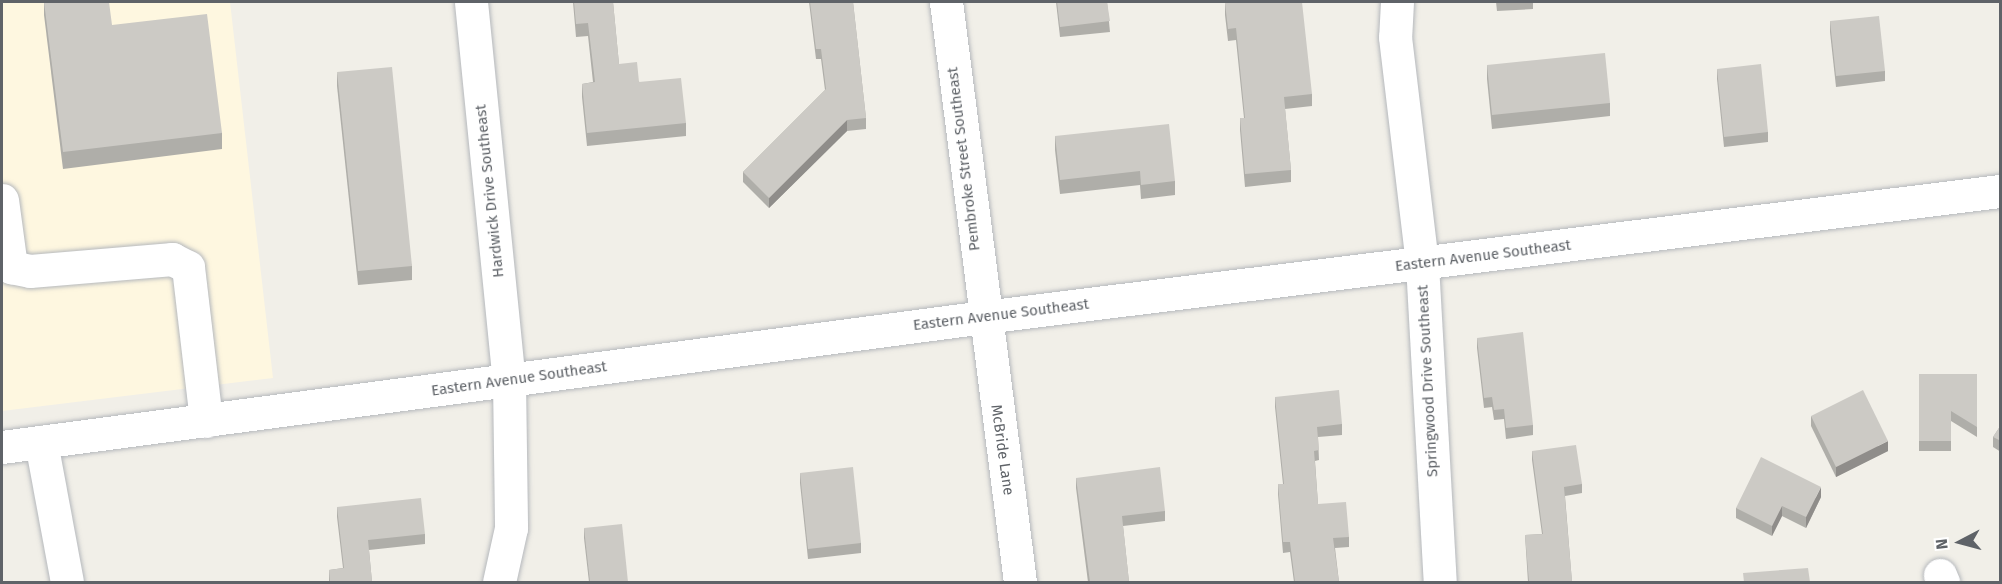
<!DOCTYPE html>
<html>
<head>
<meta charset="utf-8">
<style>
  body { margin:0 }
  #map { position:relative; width:2002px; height:584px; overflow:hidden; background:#f1efe8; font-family:"Fira Sans",sans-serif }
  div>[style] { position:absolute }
  .commercial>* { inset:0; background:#fef7e0 }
  .roads { filter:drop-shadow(0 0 2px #b5b8bc) drop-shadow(0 0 2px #b5b8bc) }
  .minor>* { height:33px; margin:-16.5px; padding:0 16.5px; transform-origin:16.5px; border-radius:16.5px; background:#fff }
  .wall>* { inset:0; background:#afaea9 }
  .shaded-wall>* { inset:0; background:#8f8d8a }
  .building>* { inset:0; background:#cccac5 }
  span { translate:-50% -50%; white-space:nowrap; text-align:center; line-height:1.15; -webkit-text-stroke:4.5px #fff; paint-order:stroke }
  .street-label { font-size:15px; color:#5f6368 }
  .frame { position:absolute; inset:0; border:3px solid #5f6368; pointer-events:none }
  .north { position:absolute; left:1930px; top:512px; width:60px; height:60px; -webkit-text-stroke:4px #fff; paint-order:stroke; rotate:264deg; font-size:16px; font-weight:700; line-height:24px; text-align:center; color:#5f6368 }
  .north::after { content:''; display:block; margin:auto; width:21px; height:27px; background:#5f6368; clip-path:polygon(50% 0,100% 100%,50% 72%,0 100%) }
</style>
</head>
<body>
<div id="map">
  <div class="commercial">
    <i style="clip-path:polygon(2px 2px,230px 2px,273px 378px,2px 411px)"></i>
  </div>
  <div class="roads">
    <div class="minor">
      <i style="left:471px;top:2px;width:380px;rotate:84.3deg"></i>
      <i style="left:509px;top:380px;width:148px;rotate:89.2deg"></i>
      <i style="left:511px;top:528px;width:55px;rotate:102.5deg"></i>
      <i style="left:946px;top:2px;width:585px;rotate:82.73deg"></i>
      <i style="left:1397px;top:2px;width:35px;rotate:93deg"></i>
      <i style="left:1395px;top:37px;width:229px;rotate:83.2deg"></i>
      <i style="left:1422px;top:264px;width:319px;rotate:86.8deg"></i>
      <i style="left:2px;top:200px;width:68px;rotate:82.3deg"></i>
      <i style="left:11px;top:267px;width:19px;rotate:12deg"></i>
      <i style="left:30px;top:271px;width:143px;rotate:-4.8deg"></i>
      <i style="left:172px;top:259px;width:18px;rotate:27deg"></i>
      <i style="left:188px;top:267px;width:155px;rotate:83.3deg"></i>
      <i style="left:41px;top:442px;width:142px;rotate:79.5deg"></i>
      <i style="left:2px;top:447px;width:991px;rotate:-7.54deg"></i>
      <i style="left:984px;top:317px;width:1024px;rotate:-7.07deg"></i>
      <i style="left:1940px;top:575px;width:8px;rotate:67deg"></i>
    </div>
  </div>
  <div class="wall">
    <i style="clip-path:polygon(44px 2px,112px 25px,222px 133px,222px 149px,63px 169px,44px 15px)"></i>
    <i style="clip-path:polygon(573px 2px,613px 2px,619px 64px,686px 123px,686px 136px,587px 146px,582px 97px,582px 84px,593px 82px,588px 36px,576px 37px)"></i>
    <i style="clip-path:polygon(809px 2px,853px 2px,866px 118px,866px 129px,847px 131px,769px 208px,743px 182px,743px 172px,825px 90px,821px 59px,816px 59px)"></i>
    <i style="clip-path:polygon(1056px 2px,1107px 2px,1110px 32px,1060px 37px)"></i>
    <i style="clip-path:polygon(1496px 2px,1533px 2px,1533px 9px,1497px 11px)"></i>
    <i style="clip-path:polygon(1225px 3px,1312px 94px,1312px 106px,1285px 109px,1291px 170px,1291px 182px,1245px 187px,1240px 130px,1240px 118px,1244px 118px,1236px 40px,1228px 41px,1225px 15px)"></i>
    <i style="clip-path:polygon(1830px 21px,1885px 71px,1885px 81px,1836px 87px,1830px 32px)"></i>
    <i style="clip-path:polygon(1487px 65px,1610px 103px,1610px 116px,1492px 129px,1487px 79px)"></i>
    <i style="clip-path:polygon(1717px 69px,1768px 132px,1768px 142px,1724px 147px,1717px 79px)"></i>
    <i style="clip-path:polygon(337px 72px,412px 266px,412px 280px,358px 285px,337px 86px)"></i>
    <i style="clip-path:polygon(1055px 136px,1175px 181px,1175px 195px,1141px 199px,1140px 185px,1060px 194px,1055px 150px)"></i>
    <i style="clip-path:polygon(1477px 338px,1533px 425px,1533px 435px,1506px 439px,1504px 419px,1494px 420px,1492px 407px,1484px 408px,1477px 348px)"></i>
    <i style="clip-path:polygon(1919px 374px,1977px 374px,1977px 437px,1951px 421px,1951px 451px,1919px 451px)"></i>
    <i style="clip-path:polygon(1275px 397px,1342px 424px,1342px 435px,1318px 437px,1319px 460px,1315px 461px,1318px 504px,1349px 537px,1349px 547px,1335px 548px,1339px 582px,1294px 582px,1290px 552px,1283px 553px,1278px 494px,1278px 484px,1283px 484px,1275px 407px)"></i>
    <i style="clip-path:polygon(1811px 416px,1888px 451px,1836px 477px,1811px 426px)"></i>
    <i style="clip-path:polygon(2001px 425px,2001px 452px,1993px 447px,1993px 437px)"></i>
    <i style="clip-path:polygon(1532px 451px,1582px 484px,1582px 493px,1565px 496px,1572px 582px,1528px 582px,1525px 535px,1542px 534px,1532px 460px)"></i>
    <i style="clip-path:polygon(800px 473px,861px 543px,861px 553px,808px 559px,800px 483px)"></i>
    <i style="clip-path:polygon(1076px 478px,1165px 511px,1165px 521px,1123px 526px,1129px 582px,1088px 582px,1076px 488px)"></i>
    <i style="clip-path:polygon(1821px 497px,1806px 528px,1782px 516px,1772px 536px,1736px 518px,1736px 508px)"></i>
    <i style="clip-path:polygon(337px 507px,425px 534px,425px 544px,369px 550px,372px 582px,329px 582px,329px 570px,343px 568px,337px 517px)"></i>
    <i style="clip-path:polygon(584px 528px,628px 582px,589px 582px,584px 538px)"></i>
  </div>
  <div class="shaded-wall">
    <i style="clip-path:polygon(847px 120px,847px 131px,769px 208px,769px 198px)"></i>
    <i style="clip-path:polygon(1888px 441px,1888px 451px,1836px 477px,1836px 467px)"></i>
    <i style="clip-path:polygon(1821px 487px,1821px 497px,1806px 528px,1806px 517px)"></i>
    <i style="clip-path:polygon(1782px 506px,1782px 516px,1772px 536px,1772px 526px)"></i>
  </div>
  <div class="building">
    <i style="clip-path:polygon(44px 2px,109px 2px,112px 25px,207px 14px,222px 133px,63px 152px)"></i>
    <i style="clip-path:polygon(574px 2px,613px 2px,619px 64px,637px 62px,639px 82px,681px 78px,686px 123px,587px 133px,582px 84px,595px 82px,588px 23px,576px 24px)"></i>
    <i style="clip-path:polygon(810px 2px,853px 2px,866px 118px,847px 120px,769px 198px,743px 172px,826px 89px,821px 49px,816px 49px)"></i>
    <i style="clip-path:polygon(1057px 2px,1107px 2px,1110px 21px,1060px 27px)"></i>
    <i style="clip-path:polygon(1234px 2px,1302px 2px,1312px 94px,1284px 97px,1291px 170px,1245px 174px,1240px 118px,1245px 118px,1236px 28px,1228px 29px,1225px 3px)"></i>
    <i style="clip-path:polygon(1879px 16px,1885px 71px,1836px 76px,1830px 21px)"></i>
    <i style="clip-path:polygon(1605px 53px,1610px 103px,1492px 115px,1487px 65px)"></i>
    <i style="clip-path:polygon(1761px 64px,1768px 132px,1724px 137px,1717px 69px)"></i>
    <i style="clip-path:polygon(392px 67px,412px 266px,358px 271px,337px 72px)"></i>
    <i style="clip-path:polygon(1169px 124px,1175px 181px,1141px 185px,1140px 171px,1060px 180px,1055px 136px)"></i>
    <i style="clip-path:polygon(1523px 332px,1533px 425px,1506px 428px,1504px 409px,1494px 410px,1492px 397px,1484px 398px,1477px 338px)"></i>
    <i style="clip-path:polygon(1919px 374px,1977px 374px,1977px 427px,1951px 411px,1951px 441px,1919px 441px)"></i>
    <i style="clip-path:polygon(1339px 390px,1342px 424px,1317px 427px,1319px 450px,1314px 451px,1318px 504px,1346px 502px,1349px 537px,1333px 538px,1339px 582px,1295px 582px,1290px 542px,1283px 542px,1278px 484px,1284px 484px,1275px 397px)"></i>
    <i style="clip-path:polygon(1863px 390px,1888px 441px,1836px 467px,1811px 416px)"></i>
    <i style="clip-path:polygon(2001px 425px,2001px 441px,1993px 437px)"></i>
    <i style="clip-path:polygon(1576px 445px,1582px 484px,1564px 487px,1572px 582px,1529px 582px,1525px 535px,1543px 534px,1532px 451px)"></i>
    <i style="clip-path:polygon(1761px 457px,1821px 487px,1806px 517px,1782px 506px,1772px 526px,1736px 508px)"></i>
    <i style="clip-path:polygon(853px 467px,861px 543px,808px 549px,800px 473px)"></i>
    <i style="clip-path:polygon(1160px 467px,1165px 511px,1122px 516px,1129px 582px,1090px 582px,1076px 478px)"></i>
    <i style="clip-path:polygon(421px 498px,425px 534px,368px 540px,372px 582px,330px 582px,329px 570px,344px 568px,337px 507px)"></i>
    <i style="clip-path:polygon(622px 524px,628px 582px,590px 582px,584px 528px)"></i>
    <i style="clip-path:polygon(1808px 568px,1810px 582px,1744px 582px,1743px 573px)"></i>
  </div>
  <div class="street-label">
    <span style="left:964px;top:159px;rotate:-97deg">Pembroke Street Southeast</span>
    <span style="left:490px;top:191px;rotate:-96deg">Hardwick Drive Southeast</span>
    <span style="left:1483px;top:256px;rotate:-7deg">Eastern Avenue Southeast</span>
    <span style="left:1001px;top:315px;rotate:-7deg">Eastern Avenue Southeast</span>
    <span style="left:519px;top:379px;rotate:-8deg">Eastern Avenue Southeast</span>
    <span style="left:1428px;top:381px;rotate:-93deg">Springwood Drive Southeast</span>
    <span style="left:1002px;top:450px;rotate:82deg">McBride Lane</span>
  </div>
  <div class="frame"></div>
  <div class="north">N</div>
</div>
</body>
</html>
